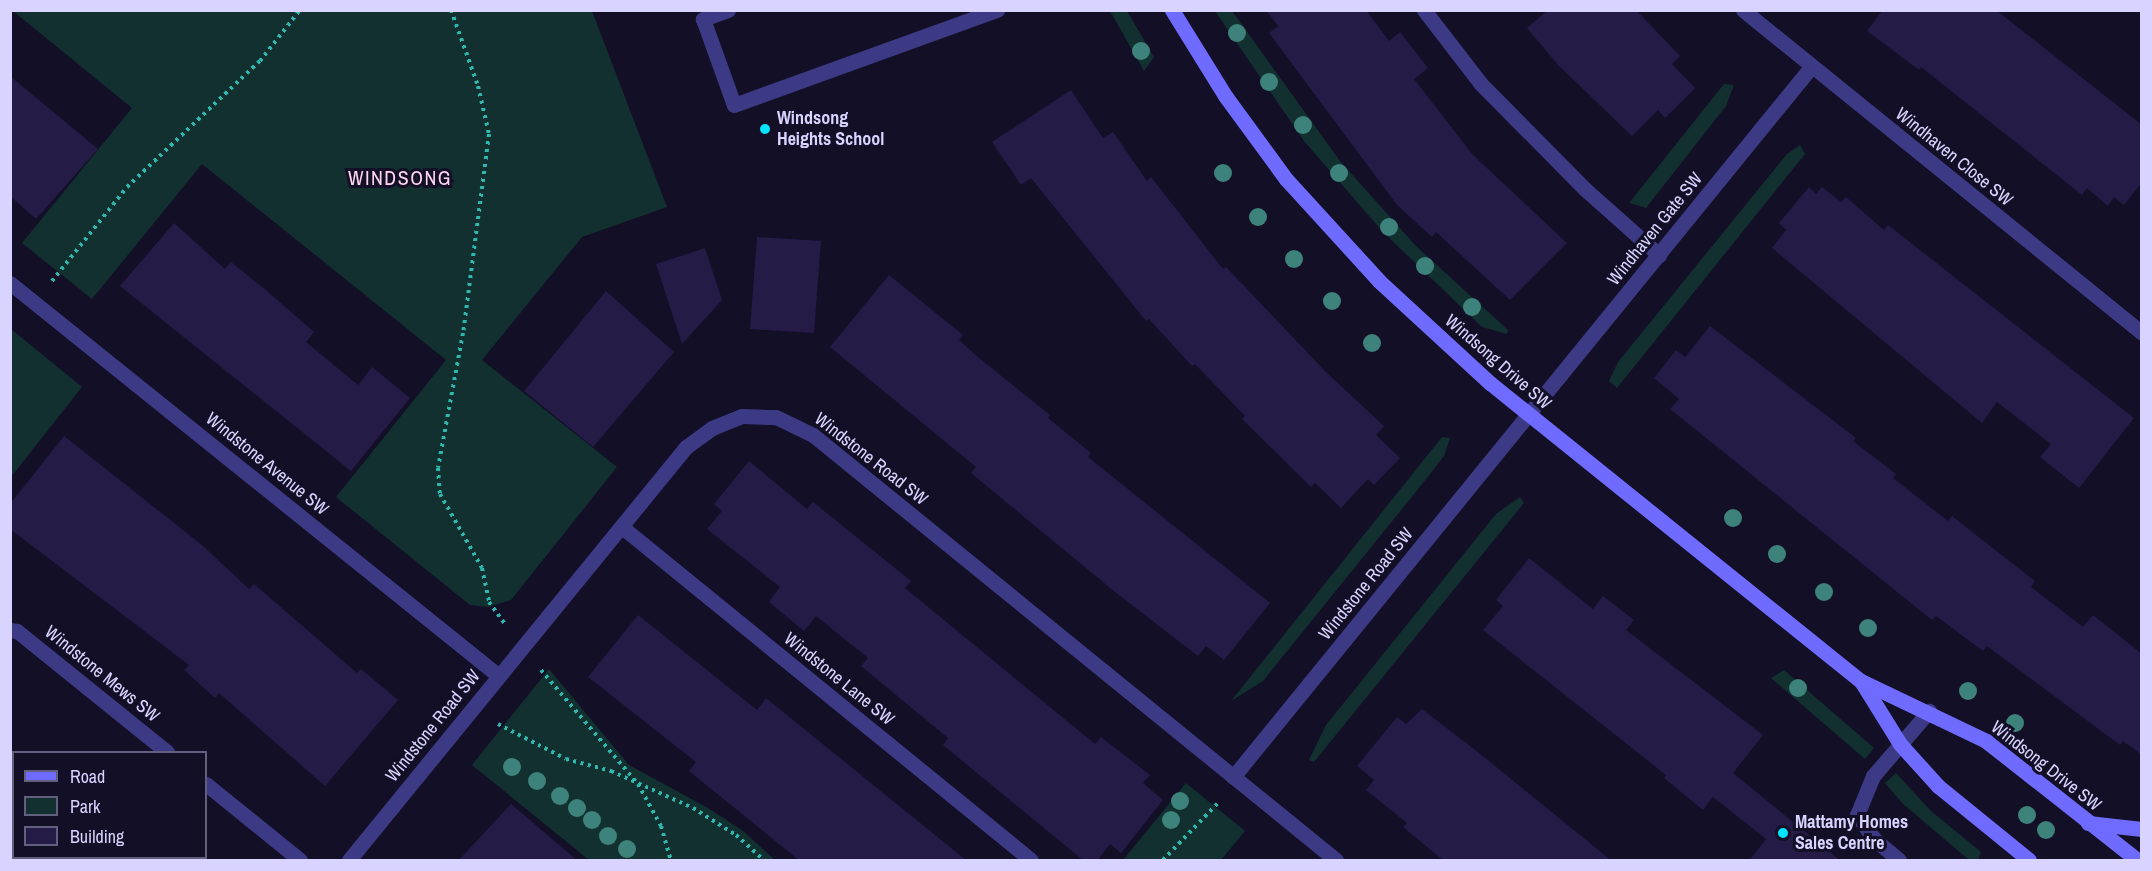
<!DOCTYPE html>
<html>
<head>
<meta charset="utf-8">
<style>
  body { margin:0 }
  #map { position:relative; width:2152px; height:871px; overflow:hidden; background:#130f26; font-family:"Archivo Narrow",sans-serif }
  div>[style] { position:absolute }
  .green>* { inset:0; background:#12302f }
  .building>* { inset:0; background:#241b47 }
  .path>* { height:4px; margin-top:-2px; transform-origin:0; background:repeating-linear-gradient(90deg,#2fb8b0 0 3px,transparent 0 7.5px) }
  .lane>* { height:15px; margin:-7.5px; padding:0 7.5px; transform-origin:7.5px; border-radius:7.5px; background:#3d3a85 }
  .street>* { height:15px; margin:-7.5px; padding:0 7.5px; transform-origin:7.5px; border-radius:7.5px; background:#3d3a85 }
  .secondary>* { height:15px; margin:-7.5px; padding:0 7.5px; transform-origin:7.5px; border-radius:7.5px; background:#6f6bff }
  .trees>* { width:18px; height:18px; margin:-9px; border-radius:50%; background:#3d827b }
  .dots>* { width:16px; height:16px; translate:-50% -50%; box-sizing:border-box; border:3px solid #130f26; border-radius:50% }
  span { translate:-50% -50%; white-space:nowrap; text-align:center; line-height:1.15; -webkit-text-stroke:6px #130f26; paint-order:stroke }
  .poi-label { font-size:18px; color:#d9d4ff; font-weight:700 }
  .left { translate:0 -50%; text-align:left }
  .street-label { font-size:18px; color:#d9d4ff }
  .neighbourhood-label { font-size:20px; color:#ffd6f0; letter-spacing:1.5px }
  .frame { position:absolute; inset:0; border:12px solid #d9d4ff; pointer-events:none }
  .legend { position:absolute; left:12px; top:751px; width:195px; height:108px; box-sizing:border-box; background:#130f26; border:2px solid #625e7d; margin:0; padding:8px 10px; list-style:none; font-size:18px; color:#d9d4ff }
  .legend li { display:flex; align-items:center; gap:12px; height:30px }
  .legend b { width:30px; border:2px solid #625e7d }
</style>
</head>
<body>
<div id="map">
  <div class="green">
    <i style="clip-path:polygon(13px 11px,592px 11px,667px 207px,582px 237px,482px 360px,617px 467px,511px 600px,488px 607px,470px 605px,336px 497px,446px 360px,202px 164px,92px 299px,22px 243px,132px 108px)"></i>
    <i style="clip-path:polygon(1110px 11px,1127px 11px,1154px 57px,1144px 71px)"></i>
    <i style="clip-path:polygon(1215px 11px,1232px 11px,1340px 161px,1416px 246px,1508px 330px,1507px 334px,1482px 327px,1383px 232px,1304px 141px)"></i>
    <i style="clip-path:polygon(1724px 84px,1734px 85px,1726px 106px,1646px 208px,1629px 203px)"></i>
    <i style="clip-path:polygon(1800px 145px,1805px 154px,1617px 388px,1609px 381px,1618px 362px,1787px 154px)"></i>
    <i style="clip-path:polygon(11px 329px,82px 387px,11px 477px)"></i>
    <i style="clip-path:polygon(1442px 437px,1450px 438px,1444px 456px,1423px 483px,1263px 681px,1231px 701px)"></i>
    <i style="clip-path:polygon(1520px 497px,1524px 503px,1314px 762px,1309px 760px,1326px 725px,1496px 514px)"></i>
    <i style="clip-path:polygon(549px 669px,629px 765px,708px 808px,743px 831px,775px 860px,589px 860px,472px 765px)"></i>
    <i style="clip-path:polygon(1784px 670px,1874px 748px,1865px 759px,1771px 678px)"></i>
    <i style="clip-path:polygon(1896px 773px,1931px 811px,1981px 852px,1978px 860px,1969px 860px,1902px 803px,1885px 783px)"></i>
    <i style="clip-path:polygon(1186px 783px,1245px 831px,1221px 860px,1123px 860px)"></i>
  </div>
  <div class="building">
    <i style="clip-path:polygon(1266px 10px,1366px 10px,1389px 41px,1400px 32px,1428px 68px,1414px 79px,1473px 155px,1567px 243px,1510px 300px,1436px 232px,1432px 237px,1397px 205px,1269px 33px,1278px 26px)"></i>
    <i style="clip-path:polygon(1548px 10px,1636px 10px,1680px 56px,1672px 64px,1695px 88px,1665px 118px,1658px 110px,1632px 136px,1558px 65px,1527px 28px)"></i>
    <i style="clip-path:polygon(1883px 10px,1996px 10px,2142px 125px,2142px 182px,2124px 205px,2114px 197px,2108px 206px,2087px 188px,2082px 195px,1921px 67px,1919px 70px,1867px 31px)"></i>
    <i style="clip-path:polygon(10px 76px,98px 149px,36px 219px,10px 196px)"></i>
    <i style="clip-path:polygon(1071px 90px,1103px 138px,1113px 132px,1147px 181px,1151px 177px,1223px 269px,1226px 267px,1327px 373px,1384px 426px,1376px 435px,1400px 458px,1374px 485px,1368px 479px,1341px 508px,1315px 483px,1311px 487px,1242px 419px,1245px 416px,1195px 364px,1192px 366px,1149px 319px,1146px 321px,1031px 178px,1021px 185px,992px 142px)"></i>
    <i style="clip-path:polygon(1809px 187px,1816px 194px,1822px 187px,1841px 202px,1846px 197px,1884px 230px,1888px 225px,2134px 418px,2079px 488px,2040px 457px,2051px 444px,1997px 402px,1982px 423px,1772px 248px,1786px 230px,1779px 223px)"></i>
    <i style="clip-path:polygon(174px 223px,225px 269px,231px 262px,267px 291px,314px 332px,306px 342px,358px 385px,372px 367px,410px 398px,351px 471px,120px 286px)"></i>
    <i style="clip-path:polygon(757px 237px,821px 241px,814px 333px,750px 329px)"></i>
    <i style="clip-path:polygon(705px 248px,722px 300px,682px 344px,656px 264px)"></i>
    <i style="clip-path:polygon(889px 275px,963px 335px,959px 340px,979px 358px,1050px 415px,1048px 418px,1091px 453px,1088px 457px,1270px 603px,1224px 660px,1206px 646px,1198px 656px,1115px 592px,971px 473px,976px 467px,830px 347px)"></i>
    <i style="clip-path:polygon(606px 291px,674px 352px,593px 447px,524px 391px)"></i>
    <i style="clip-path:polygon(1710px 326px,1856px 438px,1853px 441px,1896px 474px,1893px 478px,1948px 521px,1952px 516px,1990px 546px,2035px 581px,2031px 587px,2083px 627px,2093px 615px,2142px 654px,2142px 755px,2123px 741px,2120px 745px,1987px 646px,1983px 651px,1936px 616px,1932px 620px,1670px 409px,1679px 399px,1654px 378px,1676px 350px,1685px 357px)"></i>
    <i style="clip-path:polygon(64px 436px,202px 545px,249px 589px,254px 584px,357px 673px,361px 669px,398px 700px,325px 786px,219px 693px,215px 698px,184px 670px,189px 665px,10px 529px,10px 504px)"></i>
    <i style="clip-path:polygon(749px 461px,807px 509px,813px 502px,911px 581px,905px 588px,1095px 744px,1101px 737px,1150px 775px,1143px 783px,1163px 800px,1121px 853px,1110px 844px,1097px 861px,1084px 861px,943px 745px,948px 738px,861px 666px,868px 658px,816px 616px,804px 631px,769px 602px,780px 587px,707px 529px,722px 511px,714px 504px)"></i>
    <i style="clip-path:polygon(1529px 558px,1593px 609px,1603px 596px,1634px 620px,1626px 630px,1763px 735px,1733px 773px,1841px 861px,1749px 861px,1766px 839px,1713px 797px,1703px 810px,1664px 778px,1666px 775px,1483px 630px,1503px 606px,1496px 600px)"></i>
    <i style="clip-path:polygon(638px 615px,757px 710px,766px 698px,967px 861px,800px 861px,689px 771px,696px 762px,588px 677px)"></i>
    <i style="clip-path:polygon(1422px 709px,1479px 753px,1612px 861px,1444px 861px,1403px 827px,1407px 823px,1366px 790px,1374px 780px,1357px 766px,1397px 717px,1406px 724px)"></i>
    <i style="clip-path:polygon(511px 804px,578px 861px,458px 861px)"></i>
  </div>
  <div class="path">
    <i style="left:451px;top:10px;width:81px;rotate:70.4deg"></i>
    <i style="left:478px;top:86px;width:49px;rotate:77.1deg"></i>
    <i style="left:489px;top:134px;width:201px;rotate:97.4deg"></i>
    <i style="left:463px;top:333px;width:137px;rotate:100.5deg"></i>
    <i style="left:438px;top:468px;width:26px;rotate:86deg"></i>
    <i style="left:440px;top:494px;width:85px;rotate:60.4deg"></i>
    <i style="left:482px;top:568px;width:35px;rotate:78deg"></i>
    <i style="left:489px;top:602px;width:27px;rotate:54deg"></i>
    <i style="left:52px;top:281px;width:120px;rotate:-51.4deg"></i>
    <i style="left:127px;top:187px;width:183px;rotate:-43.5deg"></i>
    <i style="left:260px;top:61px;width:65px;rotate:-51.9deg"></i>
    <i style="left:541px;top:670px;width:150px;rotate:49.6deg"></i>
    <i style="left:638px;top:784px;width:48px;rotate:61.3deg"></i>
    <i style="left:661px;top:826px;width:35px;rotate:74deg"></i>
    <i style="left:498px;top:724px;width:76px;rotate:27.2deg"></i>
    <i style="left:566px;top:759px;width:47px;rotate:14.9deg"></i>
    <i style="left:611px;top:771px;width:90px;rotate:24.3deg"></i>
    <i style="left:693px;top:808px;width:51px;rotate:32.1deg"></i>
    <i style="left:736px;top:835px;width:38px;rotate:42deg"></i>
    <i style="left:1163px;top:860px;width:79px;rotate:-46deg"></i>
  </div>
  <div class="lane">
    <i style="left:728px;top:10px;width:27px;rotate:160deg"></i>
    <i style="left:703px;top:19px;width:91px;rotate:70.2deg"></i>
    <i style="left:734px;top:105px;width:280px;rotate:-19.9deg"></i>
    <i style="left:1424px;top:10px;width:93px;rotate:52.4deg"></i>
    <i style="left:1481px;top:84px;width:149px;rotate:45.3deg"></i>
    <i style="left:1586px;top:190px;width:98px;rotate:41.7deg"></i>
    <i style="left:622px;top:527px;width:527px;rotate:39.15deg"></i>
    <i style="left:1899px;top:860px;width:31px;rotate:-140deg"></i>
    <i style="left:1875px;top:840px;width:31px;rotate:-126deg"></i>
    <i style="left:1857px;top:815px;width:42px;rotate:-67.7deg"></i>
    <i style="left:1873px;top:776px;width:86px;rotate:-49.3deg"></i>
  </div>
  <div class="street">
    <i style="left:1743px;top:10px;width:513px;rotate:38.99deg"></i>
    <i style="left:10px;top:283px;width:627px;rotate:38.79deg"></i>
    <i style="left:10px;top:630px;width:7px;rotate:8deg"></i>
    <i style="left:17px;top:631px;width:193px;rotate:38.9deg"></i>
    <i style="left:1233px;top:777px;width:916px;rotate:-50.85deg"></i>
    <i style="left:206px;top:784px;width:121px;rotate:39deg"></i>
    <i style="left:349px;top:860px;width:533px;rotate:-50.79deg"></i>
    <i style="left:686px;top:447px;width:32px;rotate:-36deg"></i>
    <i style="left:712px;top:428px;width:32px;rotate:-22deg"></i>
    <i style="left:742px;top:416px;width:34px;rotate:2deg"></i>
    <i style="left:776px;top:417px;width:41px;rotate:25.9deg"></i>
    <i style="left:813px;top:435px;width:674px;rotate:39.1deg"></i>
  </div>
  <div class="secondary">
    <i style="left:1172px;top:10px;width:102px;rotate:58.2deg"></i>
    <i style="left:1226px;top:97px;width:102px;rotate:53.8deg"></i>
    <i style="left:1286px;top:179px;width:138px;rotate:47.6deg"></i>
    <i style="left:1379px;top:281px;width:151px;rotate:42.6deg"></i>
    <i style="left:1490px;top:383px;width:476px;rotate:38.8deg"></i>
    <i style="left:1861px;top:681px;width:139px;rotate:25.6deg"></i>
    <i style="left:1986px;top:741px;width:192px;rotate:38.2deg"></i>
    <i style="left:1861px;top:681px;width:74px;rotate:58.2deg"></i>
    <i style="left:1900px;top:744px;width:57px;rotate:47.9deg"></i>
    <i style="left:1938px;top:786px;width:117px;rotate:39.1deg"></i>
    <i style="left:2088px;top:823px;width:54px;rotate:6.3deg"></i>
  </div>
  <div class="trees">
    <i style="left:1237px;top:33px"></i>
    <i style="left:1141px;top:51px"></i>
    <i style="left:1269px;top:82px"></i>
    <i style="left:1303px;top:125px"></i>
    <i style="left:1223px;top:173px"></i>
    <i style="left:1339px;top:173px"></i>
    <i style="left:1258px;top:217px"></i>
    <i style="left:1389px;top:227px"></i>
    <i style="left:1294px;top:259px"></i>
    <i style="left:1425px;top:266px"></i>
    <i style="left:1332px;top:301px"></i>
    <i style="left:1472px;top:307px"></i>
    <i style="left:1372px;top:343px"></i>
    <i style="left:1733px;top:518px"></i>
    <i style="left:1777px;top:554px"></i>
    <i style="left:1824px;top:592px"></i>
    <i style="left:1868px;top:628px"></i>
    <i style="left:1798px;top:688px"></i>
    <i style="left:1968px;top:691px"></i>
    <i style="left:2015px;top:723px"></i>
    <i style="left:512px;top:767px"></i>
    <i style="left:537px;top:781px"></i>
    <i style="left:560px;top:796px"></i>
    <i style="left:1180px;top:801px"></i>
    <i style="left:577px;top:808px"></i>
    <i style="left:2027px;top:815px"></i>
    <i style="left:592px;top:820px"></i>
    <i style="left:1171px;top:820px"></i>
    <i style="left:2046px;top:830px"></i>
    <i style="left:608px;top:836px"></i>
    <i style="left:627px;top:849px"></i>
  </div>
  <div class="dots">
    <i style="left:765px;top:129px;background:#00e5ff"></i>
    <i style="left:1783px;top:833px;background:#00e5ff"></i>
  </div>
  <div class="poi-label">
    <span class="left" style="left:777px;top:129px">Windsong<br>Heights School</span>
    <span class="left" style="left:1795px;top:833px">Mattamy Homes<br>Sales Centre</span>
  </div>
  <div class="street-label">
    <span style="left:1954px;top:157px;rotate:39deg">Windhaven Close SW</span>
    <span style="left:1655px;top:229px;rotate:-51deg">Windhaven Gate SW</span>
    <span style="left:1498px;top:362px;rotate:41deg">Windsong Drive SW</span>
    <span style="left:871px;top:459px;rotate:38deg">Windstone Road SW</span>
    <span style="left:267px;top:464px;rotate:39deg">Windstone Avenue SW</span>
    <span style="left:1366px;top:584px;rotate:-51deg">Windstone Road SW</span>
    <span style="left:102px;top:674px;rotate:39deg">Windstone Mews SW</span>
    <span style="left:839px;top:679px;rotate:39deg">Windstone Lane SW</span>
    <span style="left:433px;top:726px;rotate:-51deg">Windstone Road SW</span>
    <span style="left:2046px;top:766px;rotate:38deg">Windsong Drive SW</span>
  </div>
  <div class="neighbourhood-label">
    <span style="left:400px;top:177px">WINDSONG</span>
  </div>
  <div class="frame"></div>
  <ul class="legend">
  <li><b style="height:8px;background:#6f6bff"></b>Road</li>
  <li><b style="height:16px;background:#12302f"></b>Park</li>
  <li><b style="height:16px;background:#241b47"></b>Building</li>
  </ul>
</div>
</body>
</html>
